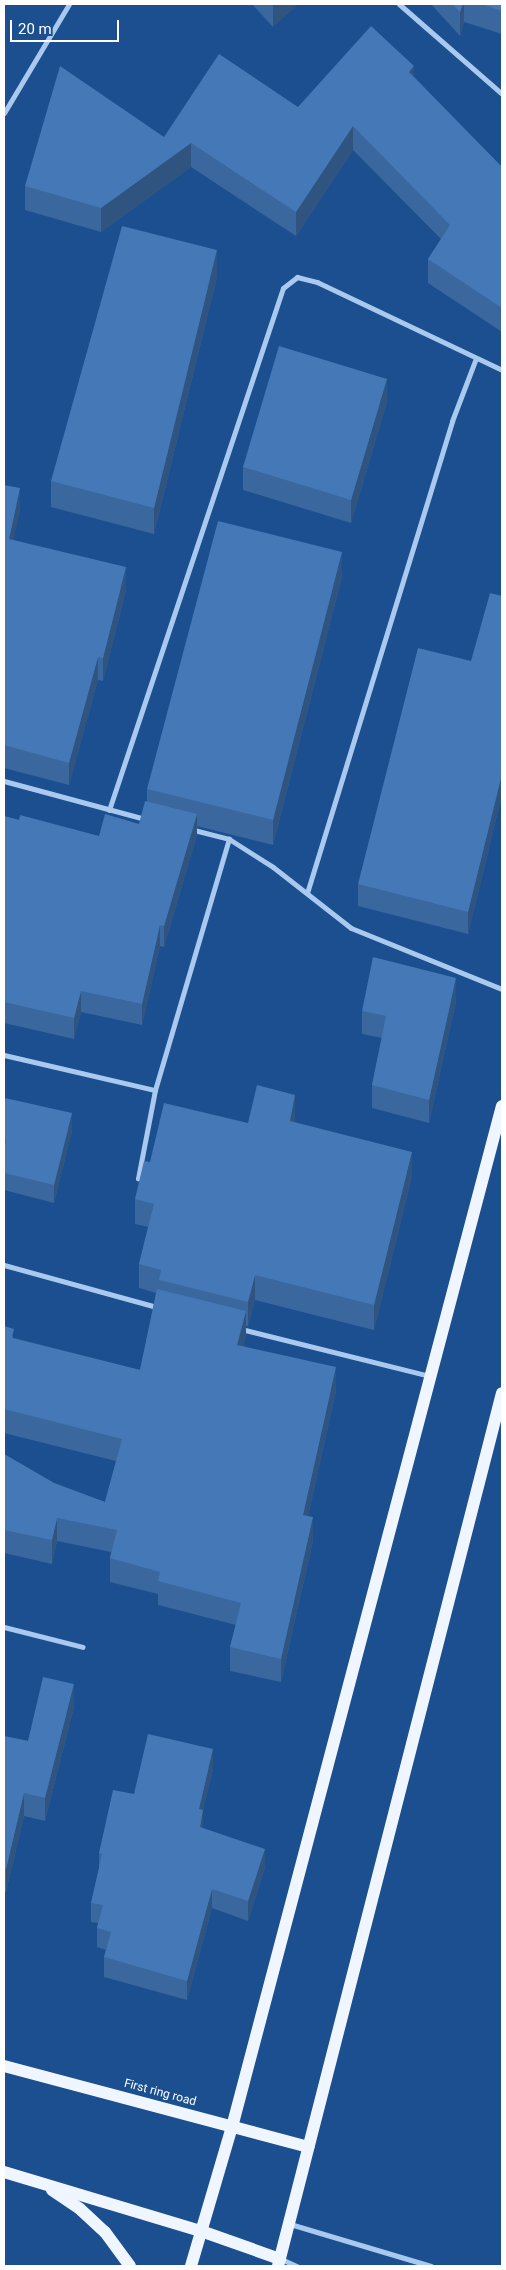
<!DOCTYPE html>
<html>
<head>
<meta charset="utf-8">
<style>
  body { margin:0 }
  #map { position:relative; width:506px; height:2270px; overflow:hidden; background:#1b4f8f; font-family:Roboto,sans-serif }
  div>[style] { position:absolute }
  .minor>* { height:5px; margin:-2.5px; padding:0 2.5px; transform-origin:2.5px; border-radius:2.5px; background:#a9c9ee }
  .primary>* { height:12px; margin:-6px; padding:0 6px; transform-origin:6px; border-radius:6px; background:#f0f6ff }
  .wall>* { inset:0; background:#3a679d }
  .shaded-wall>* { inset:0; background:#305480 }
  .building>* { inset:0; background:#4478b7 }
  span { translate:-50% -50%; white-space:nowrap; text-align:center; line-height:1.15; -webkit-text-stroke:4px #1b4f8f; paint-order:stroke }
  .street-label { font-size:12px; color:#fff }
  .frame { position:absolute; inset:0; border:5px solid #fff; pointer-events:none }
  .scale { position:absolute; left:10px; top:20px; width:109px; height:22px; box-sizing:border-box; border:2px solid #fff; border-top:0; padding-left:6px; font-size:15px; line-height:18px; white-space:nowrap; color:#fff; -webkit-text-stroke:4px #1b4f8f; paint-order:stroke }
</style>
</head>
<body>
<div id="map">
  <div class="minor">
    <i style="left:399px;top:4px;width:137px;rotate:41.1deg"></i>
    <i style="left:4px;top:113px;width:127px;rotate:-59.2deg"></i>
    <i style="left:4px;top:781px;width:146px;rotate:15.1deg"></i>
    <i style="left:109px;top:810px;width:550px;rotate:-71.57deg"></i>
    <i style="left:283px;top:288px;width:18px;rotate:-38deg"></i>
    <i style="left:297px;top:277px;width:21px;rotate:14deg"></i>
    <i style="left:317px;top:282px;width:205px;rotate:25.4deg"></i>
    <i style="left:190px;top:829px;width:40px;rotate:14.4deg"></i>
    <i style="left:229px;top:839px;width:52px;rotate:32.5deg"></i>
    <i style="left:273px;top:867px;width:99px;rotate:38deg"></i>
    <i style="left:351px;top:928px;width:163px;rotate:22deg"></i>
    <i style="left:307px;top:893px;width:494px;rotate:-72.9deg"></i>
    <i style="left:452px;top:421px;width:67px;rotate:-69.1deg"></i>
    <i style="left:4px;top:1055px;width:155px;rotate:13.1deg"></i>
    <i style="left:155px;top:1090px;width:90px;rotate:100.9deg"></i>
    <i style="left:155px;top:1090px;width:262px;rotate:-73.6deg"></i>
    <i style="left:4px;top:1265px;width:162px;rotate:15.4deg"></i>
    <i style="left:241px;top:1329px;width:194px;rotate:14deg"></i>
    <i style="left:4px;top:1627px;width:81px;rotate:14.2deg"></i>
    <i style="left:290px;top:2224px;width:147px;rotate:16.6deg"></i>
    <i style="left:281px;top:2259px;width:17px;rotate:24deg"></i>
  </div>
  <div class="primary">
    <i style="left:4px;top:2066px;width:315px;rotate:14.9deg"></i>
    <i style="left:4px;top:2172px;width:206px;rotate:16.7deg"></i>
    <i style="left:201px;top:2231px;width:84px;rotate:19.5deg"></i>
    <i style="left:52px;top:2190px;width:34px;rotate:34deg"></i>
    <i style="left:80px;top:2209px;width:34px;rotate:43deg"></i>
    <i style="left:105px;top:2232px;width:42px;rotate:53.7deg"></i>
    <i style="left:191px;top:2266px;width:145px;rotate:-73.6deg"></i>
    <i style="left:232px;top:2127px;width:1056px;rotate:-75.19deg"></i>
    <i style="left:278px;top:2266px;width:901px;rotate:-75.61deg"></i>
  </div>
  <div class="wall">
    <i style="clip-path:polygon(252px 4px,298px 4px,273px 27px)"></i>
    <i style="clip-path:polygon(431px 4px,502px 4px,502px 34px,464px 22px,460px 36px)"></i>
    <i style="clip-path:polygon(414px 77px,502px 167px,502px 332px,428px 283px,428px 259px,441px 239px,353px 150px,296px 236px,191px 167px,101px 232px,25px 210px,25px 186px,164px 137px,298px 107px)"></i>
    <i style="clip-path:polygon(217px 277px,154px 534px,51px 507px,51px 481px)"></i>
    <i style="clip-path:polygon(387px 402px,351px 523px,243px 490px,243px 467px)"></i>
    <i style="clip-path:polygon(4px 485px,20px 510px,13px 540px,126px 590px,103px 681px,98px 680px,69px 785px,4px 768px)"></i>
    <i style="clip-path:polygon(342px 577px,273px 845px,197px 826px,197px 835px,164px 947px,160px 946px,142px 1025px,81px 1012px,74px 1039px,4px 1023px,4px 816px,19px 820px,99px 836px,139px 824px,147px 801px,147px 789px)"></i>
    <i style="clip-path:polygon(502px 596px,502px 800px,501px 799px,468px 934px,358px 906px,358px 884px,471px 661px)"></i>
    <i style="clip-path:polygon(456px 1001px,429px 1123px,372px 1108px,372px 1085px,382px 1038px,362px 1034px,362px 1011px)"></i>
    <i style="clip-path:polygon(4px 1103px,72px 1131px,54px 1203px,4px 1190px)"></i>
    <i style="clip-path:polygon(295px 1119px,294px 1122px,412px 1176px,374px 1330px,255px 1300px,248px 1326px,246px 1326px,246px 1335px,243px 1346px,336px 1391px,308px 1516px,313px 1541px,281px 1682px,230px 1671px,230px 1647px,236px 1625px,158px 1605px,158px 1594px,110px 1582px,110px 1558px,111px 1552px,57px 1541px,52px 1564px,4px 1553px,4px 1454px,54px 1483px,105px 1502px,116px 1461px,4px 1433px,4px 1326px,14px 1338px,140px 1370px,156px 1293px,139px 1288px,139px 1264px,148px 1227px,135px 1224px,135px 1199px,150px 1162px,248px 1123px)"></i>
    <i style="clip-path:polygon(74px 1707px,45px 1821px,24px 1816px,6px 1892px,4px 1891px,4px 1736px,28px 1741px)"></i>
    <i style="clip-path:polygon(213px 1769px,203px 1810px,203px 1829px,265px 1868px,248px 1921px,212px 1908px,187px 2000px,104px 1977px,104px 1957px,106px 1950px,97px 1947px,97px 1928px,98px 1923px,91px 1922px,91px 1903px,99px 1870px,99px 1853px,134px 1794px)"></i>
  </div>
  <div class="shaded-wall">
    <i style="clip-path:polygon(273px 4px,298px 4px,273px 27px)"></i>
    <i style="clip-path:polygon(463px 4px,464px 4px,464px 22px,460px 36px,460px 12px)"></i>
    <i style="clip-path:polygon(414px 66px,414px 90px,409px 72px)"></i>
    <i style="clip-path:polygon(353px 126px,353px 150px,296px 236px,296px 212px)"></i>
    <i style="clip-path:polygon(191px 143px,191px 167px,101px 232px,101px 208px)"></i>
    <i style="clip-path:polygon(217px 250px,217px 277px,154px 534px,154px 508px)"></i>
    <i style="clip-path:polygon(387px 379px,387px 402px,351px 523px,351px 500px)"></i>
    <i style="clip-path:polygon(20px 488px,20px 510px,9px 561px,9px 539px)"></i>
    <i style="clip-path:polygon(342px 552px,342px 577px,273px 845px,273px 820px)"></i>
    <i style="clip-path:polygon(126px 567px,126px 590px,103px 681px,103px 658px)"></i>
    <i style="clip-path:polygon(98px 657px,98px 680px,69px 785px,69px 763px)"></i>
    <i style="clip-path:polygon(501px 778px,501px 799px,468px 934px,468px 912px)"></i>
    <i style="clip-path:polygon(197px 814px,197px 835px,164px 947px,164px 926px)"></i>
    <i style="clip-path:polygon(160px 925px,160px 946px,142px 1025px,142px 1004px)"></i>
    <i style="clip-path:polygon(456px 978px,456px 1001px,429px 1123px,429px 1100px)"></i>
    <i style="clip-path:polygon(81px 991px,81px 1012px,74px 1039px,74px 1018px)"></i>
    <i style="clip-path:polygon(295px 1095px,295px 1119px,290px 1146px,290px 1121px)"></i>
    <i style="clip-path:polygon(72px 1113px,72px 1131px,54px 1203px,54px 1185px)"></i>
    <i style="clip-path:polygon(412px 1152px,412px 1176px,374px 1330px,374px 1305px)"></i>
    <i style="clip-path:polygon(255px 1275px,255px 1300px,248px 1326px,248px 1302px)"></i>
    <i style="clip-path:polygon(246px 1311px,246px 1335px,237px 1368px,237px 1345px)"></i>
    <i style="clip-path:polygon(336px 1367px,336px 1391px,303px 1538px,303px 1515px)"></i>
    <i style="clip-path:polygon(313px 1517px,313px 1541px,281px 1682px,281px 1659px)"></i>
    <i style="clip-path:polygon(57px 1518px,57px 1541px,52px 1564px,52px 1540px)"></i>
    <i style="clip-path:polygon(74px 1684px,74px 1707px,45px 1821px,45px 1798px)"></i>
    <i style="clip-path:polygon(213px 1749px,213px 1769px,199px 1828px,199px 1809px)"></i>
    <i style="clip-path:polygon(24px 1793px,24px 1816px,6px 1892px,6px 1869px)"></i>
    <i style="clip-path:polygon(203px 1810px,203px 1829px,200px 1827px)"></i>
    <i style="clip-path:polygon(265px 1849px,265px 1868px,248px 1921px,248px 1901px)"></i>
    <i style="clip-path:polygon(212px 1889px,212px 1908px,187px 2000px,187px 1981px)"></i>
  </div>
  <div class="building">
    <i style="clip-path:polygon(452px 4px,463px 4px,460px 12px)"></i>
    <i style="clip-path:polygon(481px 4px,502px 4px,502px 11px)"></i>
    <i style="clip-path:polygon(371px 26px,414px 66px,409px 72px,502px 167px,502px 308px,428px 259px,450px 225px,353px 126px,296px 212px,191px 143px,101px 208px,25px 186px,60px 66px,164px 137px,219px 54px,298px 107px)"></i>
    <i style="clip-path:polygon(122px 226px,217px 250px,154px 508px,51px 481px)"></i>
    <i style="clip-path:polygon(279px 346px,387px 379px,351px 500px,243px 467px)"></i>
    <i style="clip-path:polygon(4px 485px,20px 488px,9px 539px,126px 567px,103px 658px,98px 657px,69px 763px,4px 745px)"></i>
    <i style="clip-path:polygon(218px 521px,342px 552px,273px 820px,147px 789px)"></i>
    <i style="clip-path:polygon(490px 593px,502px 596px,502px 778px,501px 778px,468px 912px,358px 884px,418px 648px,471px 661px)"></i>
    <i style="clip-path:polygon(145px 801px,197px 814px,164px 926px,160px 925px,142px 1004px,81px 991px,74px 1018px,4px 1002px,4px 816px,19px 820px,20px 815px,99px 836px,105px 814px,139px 824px)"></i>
    <i style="clip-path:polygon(373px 957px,456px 978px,429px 1100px,372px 1085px,386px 1016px,362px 1011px)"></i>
    <i style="clip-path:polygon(257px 1085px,295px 1095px,290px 1121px,412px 1152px,374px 1305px,255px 1275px,248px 1302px,159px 1280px,161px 1270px,139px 1264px,154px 1204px,135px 1199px,144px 1161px,150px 1162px,164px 1103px,248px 1123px)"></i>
    <i style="clip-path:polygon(5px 1098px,72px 1113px,54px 1185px,4px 1173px,4px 1150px,6px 1139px,4px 1139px,4px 1103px)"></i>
    <i style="clip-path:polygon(157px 1289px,246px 1311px,237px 1345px,336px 1367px,303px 1515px,313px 1517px,281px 1659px,230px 1647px,241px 1603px,158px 1581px,160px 1572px,110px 1558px,117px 1530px,57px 1518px,52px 1540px,4px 1530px,4px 1454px,54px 1483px,105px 1502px,122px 1439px,4px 1409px,4px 1326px,14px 1329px,12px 1338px,140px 1370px)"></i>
    <i style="clip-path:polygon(43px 1677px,74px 1684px,45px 1798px,24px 1793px,6px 1869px,4px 1868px,4px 1736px,28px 1741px)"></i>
    <i style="clip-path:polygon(148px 1734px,213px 1749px,199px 1809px,203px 1810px,200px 1827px,265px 1849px,248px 1901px,212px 1889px,187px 1981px,104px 1957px,111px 1932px,97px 1928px,103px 1905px,91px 1903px,102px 1854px,99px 1853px,113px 1790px,134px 1794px)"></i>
  </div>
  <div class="street-label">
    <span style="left:160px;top:2093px;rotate:15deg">First ring road</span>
  </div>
  <div class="frame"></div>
  <div class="scale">20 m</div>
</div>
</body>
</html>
